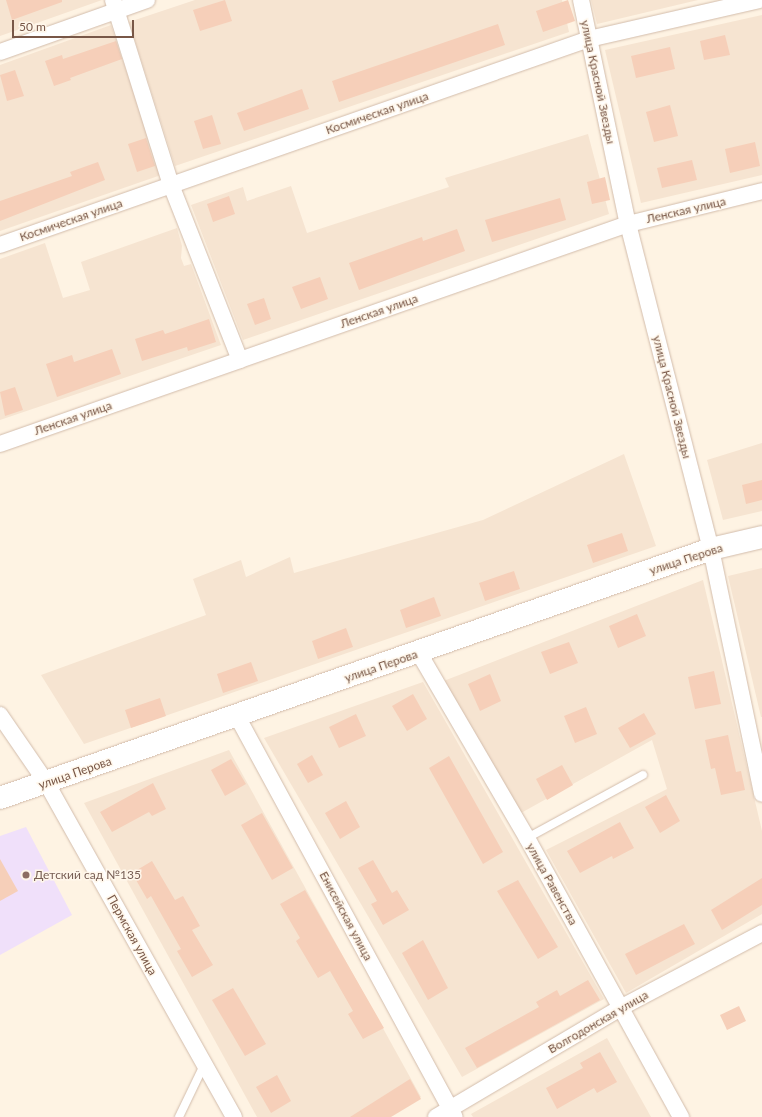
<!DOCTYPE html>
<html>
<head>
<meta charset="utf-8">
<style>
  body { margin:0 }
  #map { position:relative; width:762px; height:1117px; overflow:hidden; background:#fef3e3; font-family:Lato,sans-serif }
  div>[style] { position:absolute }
  .residential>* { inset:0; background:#f6e4d1 }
  .education>* { inset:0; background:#f0e0fa }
  .building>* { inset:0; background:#f6cfb9 }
  .roads { filter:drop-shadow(0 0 1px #d2bcab) drop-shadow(0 0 1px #d2bcab) }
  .lane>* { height:8px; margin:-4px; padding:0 4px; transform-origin:4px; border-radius:4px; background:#fff }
  .street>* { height:16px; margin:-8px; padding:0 8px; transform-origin:8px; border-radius:8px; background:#fff }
  .secondary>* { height:22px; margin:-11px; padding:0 11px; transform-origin:11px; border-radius:11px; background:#fff }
  .dots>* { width:11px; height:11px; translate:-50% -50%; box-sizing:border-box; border:2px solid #fff7eb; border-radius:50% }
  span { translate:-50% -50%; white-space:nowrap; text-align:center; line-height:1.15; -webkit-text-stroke:3px #fff7eb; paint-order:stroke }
  .street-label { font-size:12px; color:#785747 }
  .education-label { font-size:12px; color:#785e54 }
  .left { translate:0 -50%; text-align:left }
  .scale { position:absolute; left:12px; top:20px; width:122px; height:18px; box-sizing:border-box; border:2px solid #785747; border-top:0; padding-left:5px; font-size:12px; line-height:14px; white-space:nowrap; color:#785747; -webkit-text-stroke:3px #fff7eb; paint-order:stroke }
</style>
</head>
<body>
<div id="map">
  <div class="residential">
    <i style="clip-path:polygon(0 0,102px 0,0 36px)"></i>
    <i style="clip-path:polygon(195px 0,562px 0,569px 32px,175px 166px,129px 22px)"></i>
    <i style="clip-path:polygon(591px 0,698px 0,597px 24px)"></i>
    <i style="clip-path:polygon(762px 15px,762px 175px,641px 203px,605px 50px)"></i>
    <i style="clip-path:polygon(111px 25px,161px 175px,0 231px,0 65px)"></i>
    <i style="clip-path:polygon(588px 134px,609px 214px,243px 340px,191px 205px,243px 187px,247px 201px,291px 186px,307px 233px,449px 187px,445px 178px)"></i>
    <i style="clip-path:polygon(177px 228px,182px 246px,181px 258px,184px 266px,191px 264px,221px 345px,0 420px,0 259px,45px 243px,63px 298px,90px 290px,81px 262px)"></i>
    <i style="clip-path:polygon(762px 443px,762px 511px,723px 520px,707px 460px)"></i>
    <i style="clip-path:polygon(624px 454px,656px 546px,84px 744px,41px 675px,206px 615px,193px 579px,241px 560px,246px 577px,290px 557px,294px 573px,483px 520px)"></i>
    <i style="clip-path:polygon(762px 568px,762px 717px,761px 717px,728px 576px)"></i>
    <i style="clip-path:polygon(703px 580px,762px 831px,762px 914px,626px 993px,546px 850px,667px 789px,652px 740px,521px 813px,441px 682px)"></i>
    <i style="clip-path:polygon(423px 682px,604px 999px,462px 1077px,264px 738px)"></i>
    <i style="clip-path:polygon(229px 750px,421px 1097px,386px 1117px,257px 1117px,84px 803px)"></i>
    <i style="clip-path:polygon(607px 1038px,651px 1117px,473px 1117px,471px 1114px)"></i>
  </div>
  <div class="education">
    <i style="clip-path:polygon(26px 827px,72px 915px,0 955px,0 836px)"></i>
  </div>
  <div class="building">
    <i style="clip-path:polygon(6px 0,62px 0,62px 2px,12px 20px)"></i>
    <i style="clip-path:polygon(225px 0,232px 21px,200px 31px,193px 10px)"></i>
    <i style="clip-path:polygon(568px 0,575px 21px,543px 32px,536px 11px)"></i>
    <i style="clip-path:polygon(498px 24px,505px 45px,339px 102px,332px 81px)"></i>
    <i style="clip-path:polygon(725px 35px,730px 55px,704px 60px,700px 41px)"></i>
    <i style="clip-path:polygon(116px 41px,122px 59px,70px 78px,71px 80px,54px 86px,45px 61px,62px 55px,63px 59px)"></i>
    <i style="clip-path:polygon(670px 47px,675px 69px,636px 78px,631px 56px)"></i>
    <i style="clip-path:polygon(15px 70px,24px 96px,7px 101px,0 75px)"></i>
    <i style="clip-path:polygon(302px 89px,309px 109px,244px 131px,237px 113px)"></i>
    <i style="clip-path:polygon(670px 105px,678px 136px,654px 142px,646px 112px)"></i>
    <i style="clip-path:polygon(212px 115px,221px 144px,203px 149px,194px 121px)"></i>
    <i style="clip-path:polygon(146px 138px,155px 166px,137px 172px,128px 144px)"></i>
    <i style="clip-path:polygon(755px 142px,760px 166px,730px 173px,725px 149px)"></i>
    <i style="clip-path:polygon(692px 160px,697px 180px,662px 188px,657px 168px)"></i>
    <i style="clip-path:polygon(98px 162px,105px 180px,0 221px,0 201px,72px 176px,70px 172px)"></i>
    <i style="clip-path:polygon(605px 177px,610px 200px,592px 204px,587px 182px)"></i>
    <i style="clip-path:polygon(229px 196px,235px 214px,213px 222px,207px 204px)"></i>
    <i style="clip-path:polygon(560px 198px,566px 220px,492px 242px,485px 220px)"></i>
    <i style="clip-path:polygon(457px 229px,465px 251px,359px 290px,349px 263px,422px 237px,423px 241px)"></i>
    <i style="clip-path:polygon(320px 277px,328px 299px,301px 309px,292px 287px)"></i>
    <i style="clip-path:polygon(264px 298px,271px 319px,255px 325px,247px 304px)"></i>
    <i style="clip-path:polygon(209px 319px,216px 342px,188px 351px,187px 347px,142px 361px,135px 339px,163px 330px,165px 334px)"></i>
    <i style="clip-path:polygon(112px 349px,121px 374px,57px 397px,46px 364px,72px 355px,74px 362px)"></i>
    <i style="clip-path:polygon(15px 387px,23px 410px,5px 416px,0 392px)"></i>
    <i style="clip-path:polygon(762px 480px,762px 500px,746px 504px,742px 485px)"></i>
    <i style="clip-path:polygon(622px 533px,628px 551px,593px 563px,587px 545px)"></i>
    <i style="clip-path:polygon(514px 571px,520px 589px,485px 601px,479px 583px)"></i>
    <i style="clip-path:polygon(434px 597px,441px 616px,406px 628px,400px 610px)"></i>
    <i style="clip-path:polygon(637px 614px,646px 636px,618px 648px,609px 626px)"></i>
    <i style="clip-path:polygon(346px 628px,353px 647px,318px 659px,312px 641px)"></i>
    <i style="clip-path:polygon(569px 642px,578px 663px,550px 674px,541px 652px)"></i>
    <i style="clip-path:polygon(251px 662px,258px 681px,223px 693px,217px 674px)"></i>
    <i style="clip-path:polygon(714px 671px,721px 704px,695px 709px,688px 677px)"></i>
    <i style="clip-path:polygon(490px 674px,501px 701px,480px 711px,468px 684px)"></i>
    <i style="clip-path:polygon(413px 694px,427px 719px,407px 731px,392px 706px)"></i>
    <i style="clip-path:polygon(160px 698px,166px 716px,131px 728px,125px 710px)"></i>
    <i style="clip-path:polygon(586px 707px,597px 734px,575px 743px,564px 716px)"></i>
    <i style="clip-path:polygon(644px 713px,656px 734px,630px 748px,618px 728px)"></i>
    <i style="clip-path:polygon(356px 714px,366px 736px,339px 748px,329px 727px)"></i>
    <i style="clip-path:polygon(728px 735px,736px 772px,741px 771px,745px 790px,721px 795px,715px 768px,711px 769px,705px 740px)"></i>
    <i style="clip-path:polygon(312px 755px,323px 775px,308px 783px,297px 764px)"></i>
    <i style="clip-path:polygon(449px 756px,503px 852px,483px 864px,429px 768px)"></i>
    <i style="clip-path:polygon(231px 759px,246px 784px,225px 796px,211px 770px)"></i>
    <i style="clip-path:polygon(562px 765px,573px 785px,547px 800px,536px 779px)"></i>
    <i style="clip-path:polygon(153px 783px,166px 809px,152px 816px,149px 812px,112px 832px,100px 812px)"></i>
    <i style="clip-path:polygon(666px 795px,680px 821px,660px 833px,645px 807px)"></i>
    <i style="clip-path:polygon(346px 801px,360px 827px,340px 839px,325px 813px)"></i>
    <i style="clip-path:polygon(262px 813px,293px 868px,272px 880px,241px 825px)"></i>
    <i style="clip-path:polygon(620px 822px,634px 848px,613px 859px,612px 856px,580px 873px,567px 851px)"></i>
    <i style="clip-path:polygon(0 859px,18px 891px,0 901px)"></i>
    <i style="clip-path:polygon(373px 860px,392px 893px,397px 890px,409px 910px,383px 925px,371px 904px,377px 901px,358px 868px)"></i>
    <i style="clip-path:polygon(152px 861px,175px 900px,183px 896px,200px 926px,192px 930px,213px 965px,192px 977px,177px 951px,181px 949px,151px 896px,147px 899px,132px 873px)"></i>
    <i style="clip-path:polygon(762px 878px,762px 905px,722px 930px,711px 910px)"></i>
    <i style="clip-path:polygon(518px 880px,558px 947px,538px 959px,497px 891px)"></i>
    <i style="clip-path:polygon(305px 890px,384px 1028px,363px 1039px,348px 1014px,353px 1011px,330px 971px,318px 978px,296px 941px,300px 938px,280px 904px)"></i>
    <i style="clip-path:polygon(684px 924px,695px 944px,636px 975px,625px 954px)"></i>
    <i style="clip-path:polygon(423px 940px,448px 988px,428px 1000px,402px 953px)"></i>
    <i style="clip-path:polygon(588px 980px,600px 1000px,477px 1068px,465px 1048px,539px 1007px,536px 1002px,557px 990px,560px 996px)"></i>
    <i style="clip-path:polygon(233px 988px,266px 1044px,245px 1056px,212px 1000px)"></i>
    <i style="clip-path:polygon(739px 1006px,746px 1021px,727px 1030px,720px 1015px)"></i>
    <i style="clip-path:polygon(600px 1052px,617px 1082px,597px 1093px,594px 1088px,557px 1109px,546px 1088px,583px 1068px,580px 1063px)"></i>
    <i style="clip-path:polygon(277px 1075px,291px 1101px,271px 1113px,256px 1087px)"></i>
    <i style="clip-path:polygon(410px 1079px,421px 1099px,391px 1117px,350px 1117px)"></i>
  </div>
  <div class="roads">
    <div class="lane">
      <i style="left:527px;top:838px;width:132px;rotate:-28.5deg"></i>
      <i style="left:179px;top:1117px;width:58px;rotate:-64.3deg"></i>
    </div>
    <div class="street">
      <i style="left:113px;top:0;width:194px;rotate:72.6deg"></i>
      <i style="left:171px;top:185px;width:188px;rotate:68.5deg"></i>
      <i style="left:581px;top:0;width:229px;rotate:78.2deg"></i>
      <i style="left:628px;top:224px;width:335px;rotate:75.7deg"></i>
      <i style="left:711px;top:549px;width:250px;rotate:78.2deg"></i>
      <i style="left:0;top:52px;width:156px;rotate:-19.5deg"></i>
      <i style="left:0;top:245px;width:624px;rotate:-19.28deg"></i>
      <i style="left:589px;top:39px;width:174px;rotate:-12.9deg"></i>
      <i style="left:0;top:444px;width:665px;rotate:-19.31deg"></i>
      <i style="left:628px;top:224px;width:138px;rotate:-13.8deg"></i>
      <i style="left:419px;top:653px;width:214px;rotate:59.7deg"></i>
      <i style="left:527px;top:838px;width:319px;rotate:61.1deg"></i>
      <i style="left:0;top:715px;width:81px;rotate:55.5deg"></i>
      <i style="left:46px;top:782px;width:384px;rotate:60.7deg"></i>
      <i style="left:237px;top:716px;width:456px;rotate:61.5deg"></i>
      <i style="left:436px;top:1117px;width:214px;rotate:-30.6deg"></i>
      <i style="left:620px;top:1008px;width:161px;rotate:-27.8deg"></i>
    </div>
    <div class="secondary">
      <i style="left:0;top:798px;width:753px;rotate:-19.3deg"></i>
      <i style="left:711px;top:549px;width:52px;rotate:-13.2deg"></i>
    </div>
  </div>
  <div class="dots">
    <i style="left:26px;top:875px;background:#8d6e63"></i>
  </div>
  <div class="street-label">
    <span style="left:598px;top:82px;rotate:78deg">улица Красной Звезды</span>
    <span style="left:377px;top:113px;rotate:-19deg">Космическая улица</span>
    <span style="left:686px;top:210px;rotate:-13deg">Ленская улица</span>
    <span style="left:71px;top:220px;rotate:-19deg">Космическая улица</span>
    <span style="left:379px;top:311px;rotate:-19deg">Ленская улица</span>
    <span style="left:672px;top:397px;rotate:76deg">улица Красной Звезды</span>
    <span style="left:73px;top:418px;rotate:-19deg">Ленская улица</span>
    <span style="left:686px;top:559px;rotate:-18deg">улица Перова</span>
    <span style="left:381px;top:666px;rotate:-19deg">улица Перова</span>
    <span style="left:75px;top:773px;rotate:-19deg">улица Перова</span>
    <span style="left:552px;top:884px;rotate:61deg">улица Равенства</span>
    <span style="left:346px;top:916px;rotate:62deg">Енисейская улица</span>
    <span style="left:132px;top:935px;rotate:61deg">Пермская улица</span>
    <span style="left:598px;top:1022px;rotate:-30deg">Волгодонская улица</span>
  </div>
  <div class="education-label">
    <span class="left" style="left:34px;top:875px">Детский сад №135</span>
  </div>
  <div class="scale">50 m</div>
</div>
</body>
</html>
